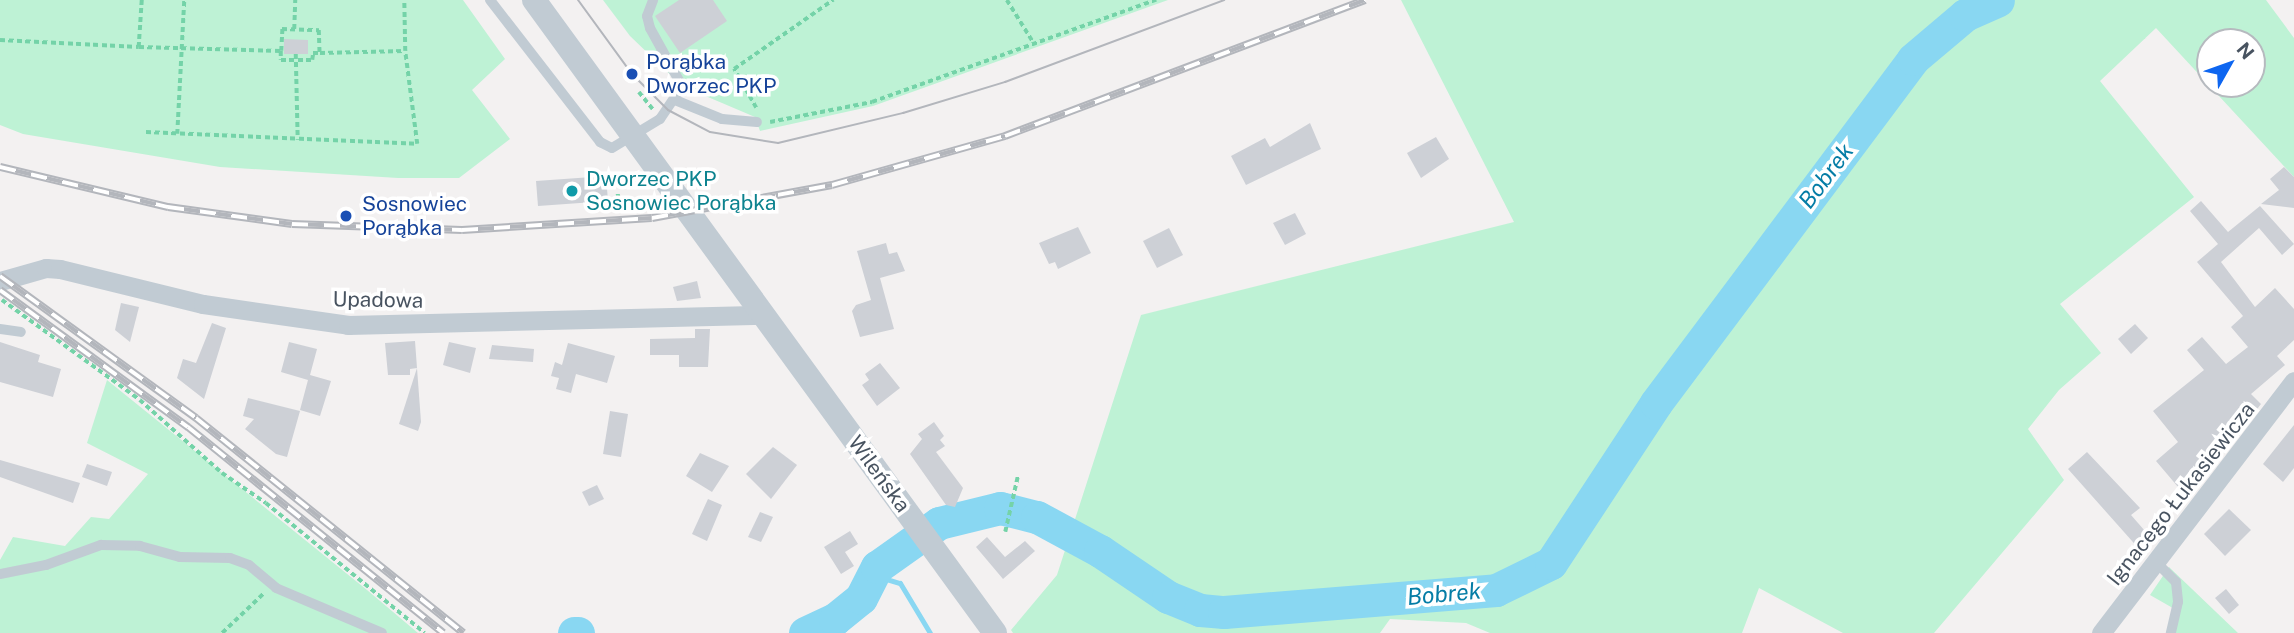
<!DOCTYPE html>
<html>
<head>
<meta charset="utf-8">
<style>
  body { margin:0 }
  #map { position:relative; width:2294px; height:633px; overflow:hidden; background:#f3f1f1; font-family:"Public Sans",sans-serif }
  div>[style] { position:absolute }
  .green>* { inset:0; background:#bef2d5 }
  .stream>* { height:5px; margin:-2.5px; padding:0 2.5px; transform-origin:2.5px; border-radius:2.5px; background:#89d7f2 }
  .river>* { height:33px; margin:-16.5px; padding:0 16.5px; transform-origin:16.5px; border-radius:16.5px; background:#89d7f2 }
  .building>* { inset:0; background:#cdd0d6 }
  .path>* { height:3.5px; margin-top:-1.75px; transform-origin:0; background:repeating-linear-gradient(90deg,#74d3a8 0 5px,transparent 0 8.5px) }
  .service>* { height:10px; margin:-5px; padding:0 5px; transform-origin:5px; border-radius:5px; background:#c1cbd3 }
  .minor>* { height:19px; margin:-9.5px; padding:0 9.5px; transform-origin:9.5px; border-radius:9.5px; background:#c1cbd3 }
  .tertiary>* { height:24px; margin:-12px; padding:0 12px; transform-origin:12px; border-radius:12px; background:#c1cbd3 }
  .tram>* { height:2px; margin:-1px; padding:0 1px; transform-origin:1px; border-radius:1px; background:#b3b6bc }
  .rail>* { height:8px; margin-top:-4px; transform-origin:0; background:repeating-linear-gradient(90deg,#fff 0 16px,#b3b6bc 0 32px); box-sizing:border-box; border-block:2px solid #b3b6bc }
  .dots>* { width:19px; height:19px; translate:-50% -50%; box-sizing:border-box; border:4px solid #fff; border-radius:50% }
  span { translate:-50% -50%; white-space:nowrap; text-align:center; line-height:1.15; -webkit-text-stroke:7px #fff; paint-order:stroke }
  .transit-label { font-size:21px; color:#164399 }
  .left { translate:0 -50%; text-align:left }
  .culture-label { font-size:21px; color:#0d838f }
  .street-label { font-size:21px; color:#485360 }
  .water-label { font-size:23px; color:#057da6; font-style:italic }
  .north { position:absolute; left:2196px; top:28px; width:70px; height:70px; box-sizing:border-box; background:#fff; border:2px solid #b6babf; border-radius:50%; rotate:50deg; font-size:19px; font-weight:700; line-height:28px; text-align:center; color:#485360 }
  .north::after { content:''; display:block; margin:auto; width:24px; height:32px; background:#0e66f0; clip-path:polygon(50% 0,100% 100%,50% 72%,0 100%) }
</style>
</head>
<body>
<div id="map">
  <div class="green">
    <i style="clip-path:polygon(0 0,463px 0,505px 59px,472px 90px,510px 139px,459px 178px,398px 178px,220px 167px,23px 134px,0 125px)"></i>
    <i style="clip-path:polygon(603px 0,1168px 0,873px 106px,760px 131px,755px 117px,682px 86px,630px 36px)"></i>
    <i style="clip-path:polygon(evenodd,1401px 0,2266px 0,2294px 38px,2294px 177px,2156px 28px,2100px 81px,2194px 197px,2060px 304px,2101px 353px,2059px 390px,2028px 429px,2064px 480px,1934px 633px,1843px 633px,1759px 588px,1742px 633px,1490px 633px,1466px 623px,1390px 619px,1380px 633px,1013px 633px,1011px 630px,1057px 575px,1141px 315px,1514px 222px,1401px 0,2210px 42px,2252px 42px,2252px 84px,2210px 84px,2210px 42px)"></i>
    <i style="clip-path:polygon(107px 380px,367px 590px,418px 633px,0 633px,0 560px,13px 537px,65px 546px,91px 517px,109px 519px,148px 474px,87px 443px)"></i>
    <i style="clip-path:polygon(2169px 567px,2238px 633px,2174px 633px,2178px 611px,2150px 595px)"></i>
  </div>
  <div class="stream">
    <i style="left:873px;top:575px;width:28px;rotate:17deg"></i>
    <i style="left:900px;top:583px;width:58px;rotate:59deg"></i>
  </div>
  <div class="river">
    <i style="left:574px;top:633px;width:4px"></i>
    <i style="left:805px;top:633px;width:33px;rotate:-25deg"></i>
    <i style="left:835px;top:619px;width:33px;rotate:-39deg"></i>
    <i style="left:861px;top:598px;width:35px;rotate:-63deg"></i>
    <i style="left:877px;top:567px;width:76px;rotate:-35.4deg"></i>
    <i style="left:939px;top:523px;width:63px;rotate:-13.8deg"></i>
    <i style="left:1000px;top:508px;width:38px;rotate:14deg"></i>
    <i style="left:1037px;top:517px;width:72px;rotate:28.4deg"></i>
    <i style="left:1100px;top:551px;width:82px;rotate:34.1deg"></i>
    <i style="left:1168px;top:597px;width:35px;rotate:22deg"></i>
    <i style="left:1200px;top:610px;width:24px;rotate:5deg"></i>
    <i style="left:1224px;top:612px;width:273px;rotate:-4.6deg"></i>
    <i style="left:1496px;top:590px;width:61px;rotate:-26.1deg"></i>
    <i style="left:1551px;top:563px;width:191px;rotate:-56.7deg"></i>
    <i style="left:1656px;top:403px;width:429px;rotate:-53.2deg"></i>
    <i style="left:1913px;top:59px;width:68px;rotate:-40.2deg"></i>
    <i style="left:1965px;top:15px;width:36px;rotate:-24deg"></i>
  </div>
  <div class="building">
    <i style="clip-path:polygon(679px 0,713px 0,727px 21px,680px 53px,655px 16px)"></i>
    <i style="clip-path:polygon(284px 39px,308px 40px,308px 54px,284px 54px)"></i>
    <i style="clip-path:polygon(1310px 123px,1321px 149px,1246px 185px,1231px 156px,1265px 138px,1270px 147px)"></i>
    <i style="clip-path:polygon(1436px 137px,1449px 159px,1421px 178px,1407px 153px)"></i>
    <i style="clip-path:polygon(2284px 167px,2294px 177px,2294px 208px,2261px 204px,2279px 190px,2270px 179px)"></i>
    <i style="clip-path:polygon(606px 176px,608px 201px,538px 206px,536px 181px)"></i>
    <i style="clip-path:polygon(2201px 201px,2228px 232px,2260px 206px,2294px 244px,2282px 255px,2259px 228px,2221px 262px,2255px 307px,2275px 288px,2294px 309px,2294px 340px,2277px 356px,2285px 365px,2251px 394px,2261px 404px,2208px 473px,2184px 494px,2156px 461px,2178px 442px,2153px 411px,2204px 370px,2187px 350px,2202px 337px,2226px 364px,2248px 347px,2231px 327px,2243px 316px,2197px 262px,2218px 244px,2190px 211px)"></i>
    <i style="clip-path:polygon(1295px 213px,1306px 234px,1285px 245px,1273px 223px)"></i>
    <i style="clip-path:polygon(1078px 227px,1091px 253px,1058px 269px,1055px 262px,1049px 264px,1039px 243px)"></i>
    <i style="clip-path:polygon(1169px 228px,1183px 255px,1157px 268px,1143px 241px)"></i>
    <i style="clip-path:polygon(886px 243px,889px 254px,897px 252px,905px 271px,880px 278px,894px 329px,860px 337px,852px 311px,856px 305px,871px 300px,857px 251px)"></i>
    <i style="clip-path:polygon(697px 281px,701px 298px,677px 301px,673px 287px)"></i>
    <i style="clip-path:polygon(121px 303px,139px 307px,130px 342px,115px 330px)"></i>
    <i style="clip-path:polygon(212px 323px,226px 328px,204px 399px,177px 378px,183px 359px,196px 363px)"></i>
    <i style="clip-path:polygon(2135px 324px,2148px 338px,2131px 354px,2118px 339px)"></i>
    <i style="clip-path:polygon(695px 329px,710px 329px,708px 367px,679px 367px,679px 355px,650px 355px,650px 339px,695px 338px)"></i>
    <i style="clip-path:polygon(415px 341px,417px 368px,410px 369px,410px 375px,388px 375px,385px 343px)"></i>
    <i style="clip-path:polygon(0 342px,40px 355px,38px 362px,61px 369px,53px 397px,0 382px)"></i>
    <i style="clip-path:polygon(289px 342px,317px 349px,310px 375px,331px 381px,320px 416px,300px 410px,308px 380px,281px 372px)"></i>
    <i style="clip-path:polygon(449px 342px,476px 348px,470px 373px,443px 365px)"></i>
    <i style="clip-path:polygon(568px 343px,615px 356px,607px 383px,576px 374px,571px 393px,556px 389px,559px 378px,551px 376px,555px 362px,562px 365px)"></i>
    <i style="clip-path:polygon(492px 345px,534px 349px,533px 362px,489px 359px)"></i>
    <i style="clip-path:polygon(880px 363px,900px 388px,877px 406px,862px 385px,869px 380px,865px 374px)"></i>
    <i style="clip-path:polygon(417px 368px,421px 422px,418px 431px,399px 424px)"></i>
    <i style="clip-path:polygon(248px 398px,300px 411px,287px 457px,276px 454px,245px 429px,254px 419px,243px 416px)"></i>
    <i style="clip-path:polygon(610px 411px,628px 414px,621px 457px,603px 454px)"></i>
    <i style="clip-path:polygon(934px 422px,944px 436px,940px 440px,945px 446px,936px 452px,963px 488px,955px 507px,946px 505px,910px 454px,922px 439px,918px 434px)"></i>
    <i style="clip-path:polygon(2294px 425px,2294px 468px,2283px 482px,2263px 464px)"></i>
    <i style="clip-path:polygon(773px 447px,797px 465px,771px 499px,746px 474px)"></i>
    <i style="clip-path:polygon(2087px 452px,2140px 508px,2131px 515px,2152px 539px,2140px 550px,2068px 469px)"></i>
    <i style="clip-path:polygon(700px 453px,729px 466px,712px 492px,686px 476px)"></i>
    <i style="clip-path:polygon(0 460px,80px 483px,73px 503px,0 477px)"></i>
    <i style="clip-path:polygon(87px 464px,112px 472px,107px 486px,82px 477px)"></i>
    <i style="clip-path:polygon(597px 485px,604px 499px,589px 506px,582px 492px)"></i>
    <i style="clip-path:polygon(708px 499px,722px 505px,707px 541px,692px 534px)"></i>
    <i style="clip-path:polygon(2229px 509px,2251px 530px,2225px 556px,2204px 534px)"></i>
    <i style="clip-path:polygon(760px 512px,773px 517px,761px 542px,748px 537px)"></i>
    <i style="clip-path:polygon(850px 531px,858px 544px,845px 552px,854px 566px,841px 574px,824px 547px)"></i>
    <i style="clip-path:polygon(987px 537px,1005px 557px,1025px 541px,1035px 551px,1003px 579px,976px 547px)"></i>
    <i style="clip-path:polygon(2226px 589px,2239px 605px,2229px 614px,2215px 598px)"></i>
  </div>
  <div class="path">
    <i style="left:142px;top:0;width:47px;rotate:93.7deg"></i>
    <i style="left:139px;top:47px;width:142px;rotate:1.6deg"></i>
    <i style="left:281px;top:51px;width:22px;rotate:-87deg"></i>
    <i style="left:282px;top:29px;width:37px;rotate:2deg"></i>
    <i style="left:319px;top:30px;width:23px;rotate:88deg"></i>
    <i style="left:320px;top:53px;width:85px;rotate:-1.3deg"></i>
    <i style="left:405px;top:51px;width:51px;rotate:-91.1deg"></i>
    <i style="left:1007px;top:0;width:49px;rotate:58.2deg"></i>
    <i style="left:294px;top:29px;width:29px;rotate:-88deg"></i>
    <i style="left:0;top:40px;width:139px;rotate:2.9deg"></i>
    <i style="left:281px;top:51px;width:9px;rotate:90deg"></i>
    <i style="left:281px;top:60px;width:31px"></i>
    <i style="left:312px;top:60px;width:7px;rotate:-82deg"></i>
    <i style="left:313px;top:53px;width:7px"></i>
    <i style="left:296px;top:54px;width:86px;rotate:88.7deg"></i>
    <i style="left:648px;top:83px;width:16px;rotate:43deg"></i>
    <i style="left:639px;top:92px;width:22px;rotate:51deg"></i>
    <i style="left:756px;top:108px;width:45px;rotate:-119.4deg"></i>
    <i style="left:734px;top:69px;width:121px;rotate:-34.9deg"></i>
    <i style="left:770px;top:122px;width:104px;rotate:-11.1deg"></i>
    <i style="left:872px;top:102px;width:302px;rotate:-19.8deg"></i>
    <i style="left:146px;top:132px;width:271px;rotate:2.5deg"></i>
    <i style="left:417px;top:144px;width:94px;rotate:-97.4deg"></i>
    <i style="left:177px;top:134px;width:134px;rotate:-87deg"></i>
    <i style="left:618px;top:194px;width:8px;rotate:83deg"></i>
    <i style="left:650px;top:209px;width:9px;rotate:-6deg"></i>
    <i style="left:2px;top:300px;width:170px;rotate:35.9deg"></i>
    <i style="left:140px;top:400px;width:110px;rotate:41.7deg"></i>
    <i style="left:222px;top:473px;width:53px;rotate:34.3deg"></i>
    <i style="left:266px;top:503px;width:205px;rotate:39.3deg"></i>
    <i style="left:1005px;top:532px;width:58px;rotate:-77.2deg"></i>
    <i style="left:222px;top:633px;width:57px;rotate:-43.6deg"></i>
  </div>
  <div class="service">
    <i style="left:490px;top:0;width:180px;rotate:52.2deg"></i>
    <i style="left:600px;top:142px;width:13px;rotate:27deg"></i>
    <i style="left:612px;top:148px;width:56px;rotate:-31.1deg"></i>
    <i style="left:660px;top:119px;width:40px;rotate:-56deg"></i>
    <i style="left:682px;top:86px;width:66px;rotate:-118.9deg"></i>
    <i style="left:650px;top:28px;width:12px;rotate:-104deg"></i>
    <i style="left:647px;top:16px;width:17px;rotate:-69deg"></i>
    <i style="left:675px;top:100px;width:51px;rotate:22deg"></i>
    <i style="left:722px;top:119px;width:35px;rotate:5deg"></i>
    <i style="left:0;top:329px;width:21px;rotate:8deg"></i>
    <i style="left:2157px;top:563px;width:27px;rotate:45deg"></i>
    <i style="left:2176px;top:582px;width:20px;rotate:84deg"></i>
    <i style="left:2178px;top:602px;width:32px;rotate:103deg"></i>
    <i style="left:0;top:574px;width:47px;rotate:-11.1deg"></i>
    <i style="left:46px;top:565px;width:59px;rotate:-20deg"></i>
    <i style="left:101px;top:545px;width:39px;rotate:1deg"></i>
    <i style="left:140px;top:546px;width:41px;rotate:15.4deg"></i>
    <i style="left:180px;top:557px;width:50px;rotate:1.1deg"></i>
    <i style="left:230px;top:558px;width:20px;rotate:20deg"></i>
    <i style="left:249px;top:565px;width:35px;rotate:40deg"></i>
    <i style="left:276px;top:588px;width:115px;rotate:23deg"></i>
  </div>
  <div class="minor">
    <i style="left:0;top:281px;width:48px;rotate:-15.8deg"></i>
    <i style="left:46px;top:268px;width:14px;rotate:4deg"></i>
    <i style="left:60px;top:269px;width:147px;rotate:13.8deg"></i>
    <i style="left:203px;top:304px;width:147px;rotate:8.2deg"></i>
    <i style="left:348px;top:325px;width:416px;rotate:-1.4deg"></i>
    <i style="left:2101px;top:633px;width:317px;rotate:-52.6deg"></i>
  </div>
  <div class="tertiary">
    <i style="left:534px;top:0;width:783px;rotate:53.93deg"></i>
  </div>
  <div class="tram">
    <i style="left:578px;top:0;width:92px;rotate:53.9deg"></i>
    <i style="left:632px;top:74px;width:51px;rotate:45deg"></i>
    <i style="left:668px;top:110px;width:47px;rotate:27.6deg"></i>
    <i style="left:710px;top:132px;width:69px;rotate:9.2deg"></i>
    <i style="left:778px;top:143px;width:129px;rotate:-13.5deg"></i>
    <i style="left:903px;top:113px;width:107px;rotate:-16.9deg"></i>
    <i style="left:1005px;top:82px;width:234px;rotate:-20.5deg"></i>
  </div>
  <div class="rail">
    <i style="left:0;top:167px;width:173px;rotate:13.4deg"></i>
    <i style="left:168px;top:207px;width:125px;rotate:7.8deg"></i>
    <i style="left:292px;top:224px;width:170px;rotate:2deg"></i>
    <i style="left:462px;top:230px;width:190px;rotate:-3.6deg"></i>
    <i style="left:652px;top:218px;width:183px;rotate:-10.4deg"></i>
    <i style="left:832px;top:185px;width:180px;rotate:-15.8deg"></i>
    <i style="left:1005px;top:136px;width:385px;rotate:-20.7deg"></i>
    <i style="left:0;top:276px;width:242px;rotate:35.9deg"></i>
    <i style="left:196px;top:418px;width:343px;rotate:38.8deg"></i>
    <i style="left:0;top:290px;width:233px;rotate:36.1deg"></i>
    <i style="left:188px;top:427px;width:328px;rotate:38.9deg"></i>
  </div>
  <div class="dots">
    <i style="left:632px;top:74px;background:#1a4fb4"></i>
    <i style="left:572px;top:191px;background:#0f9aa8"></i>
    <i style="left:346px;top:216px;background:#1a4fb4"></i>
  </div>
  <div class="transit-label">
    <span class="left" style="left:646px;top:74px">Porąbka<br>Dworzec PKP</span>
    <span class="left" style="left:362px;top:216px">Sosnowiec<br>Porąbka</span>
  </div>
  <div class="culture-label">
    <span class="left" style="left:586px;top:191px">Dworzec PKP<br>Sosnowiec Porąbka</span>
  </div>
  <div class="street-label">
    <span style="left:378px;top:300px;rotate:1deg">Upadowa</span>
    <span style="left:879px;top:474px;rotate:54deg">Wileńska</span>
    <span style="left:2181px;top:494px;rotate:-52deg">Ignacego Łukasiewicza</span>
  </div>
  <div class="water-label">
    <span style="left:1826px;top:176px;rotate:-53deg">Bobrek</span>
    <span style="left:1444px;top:594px;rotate:-5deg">Bobrek</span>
  </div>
  <div class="north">N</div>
</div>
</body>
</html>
